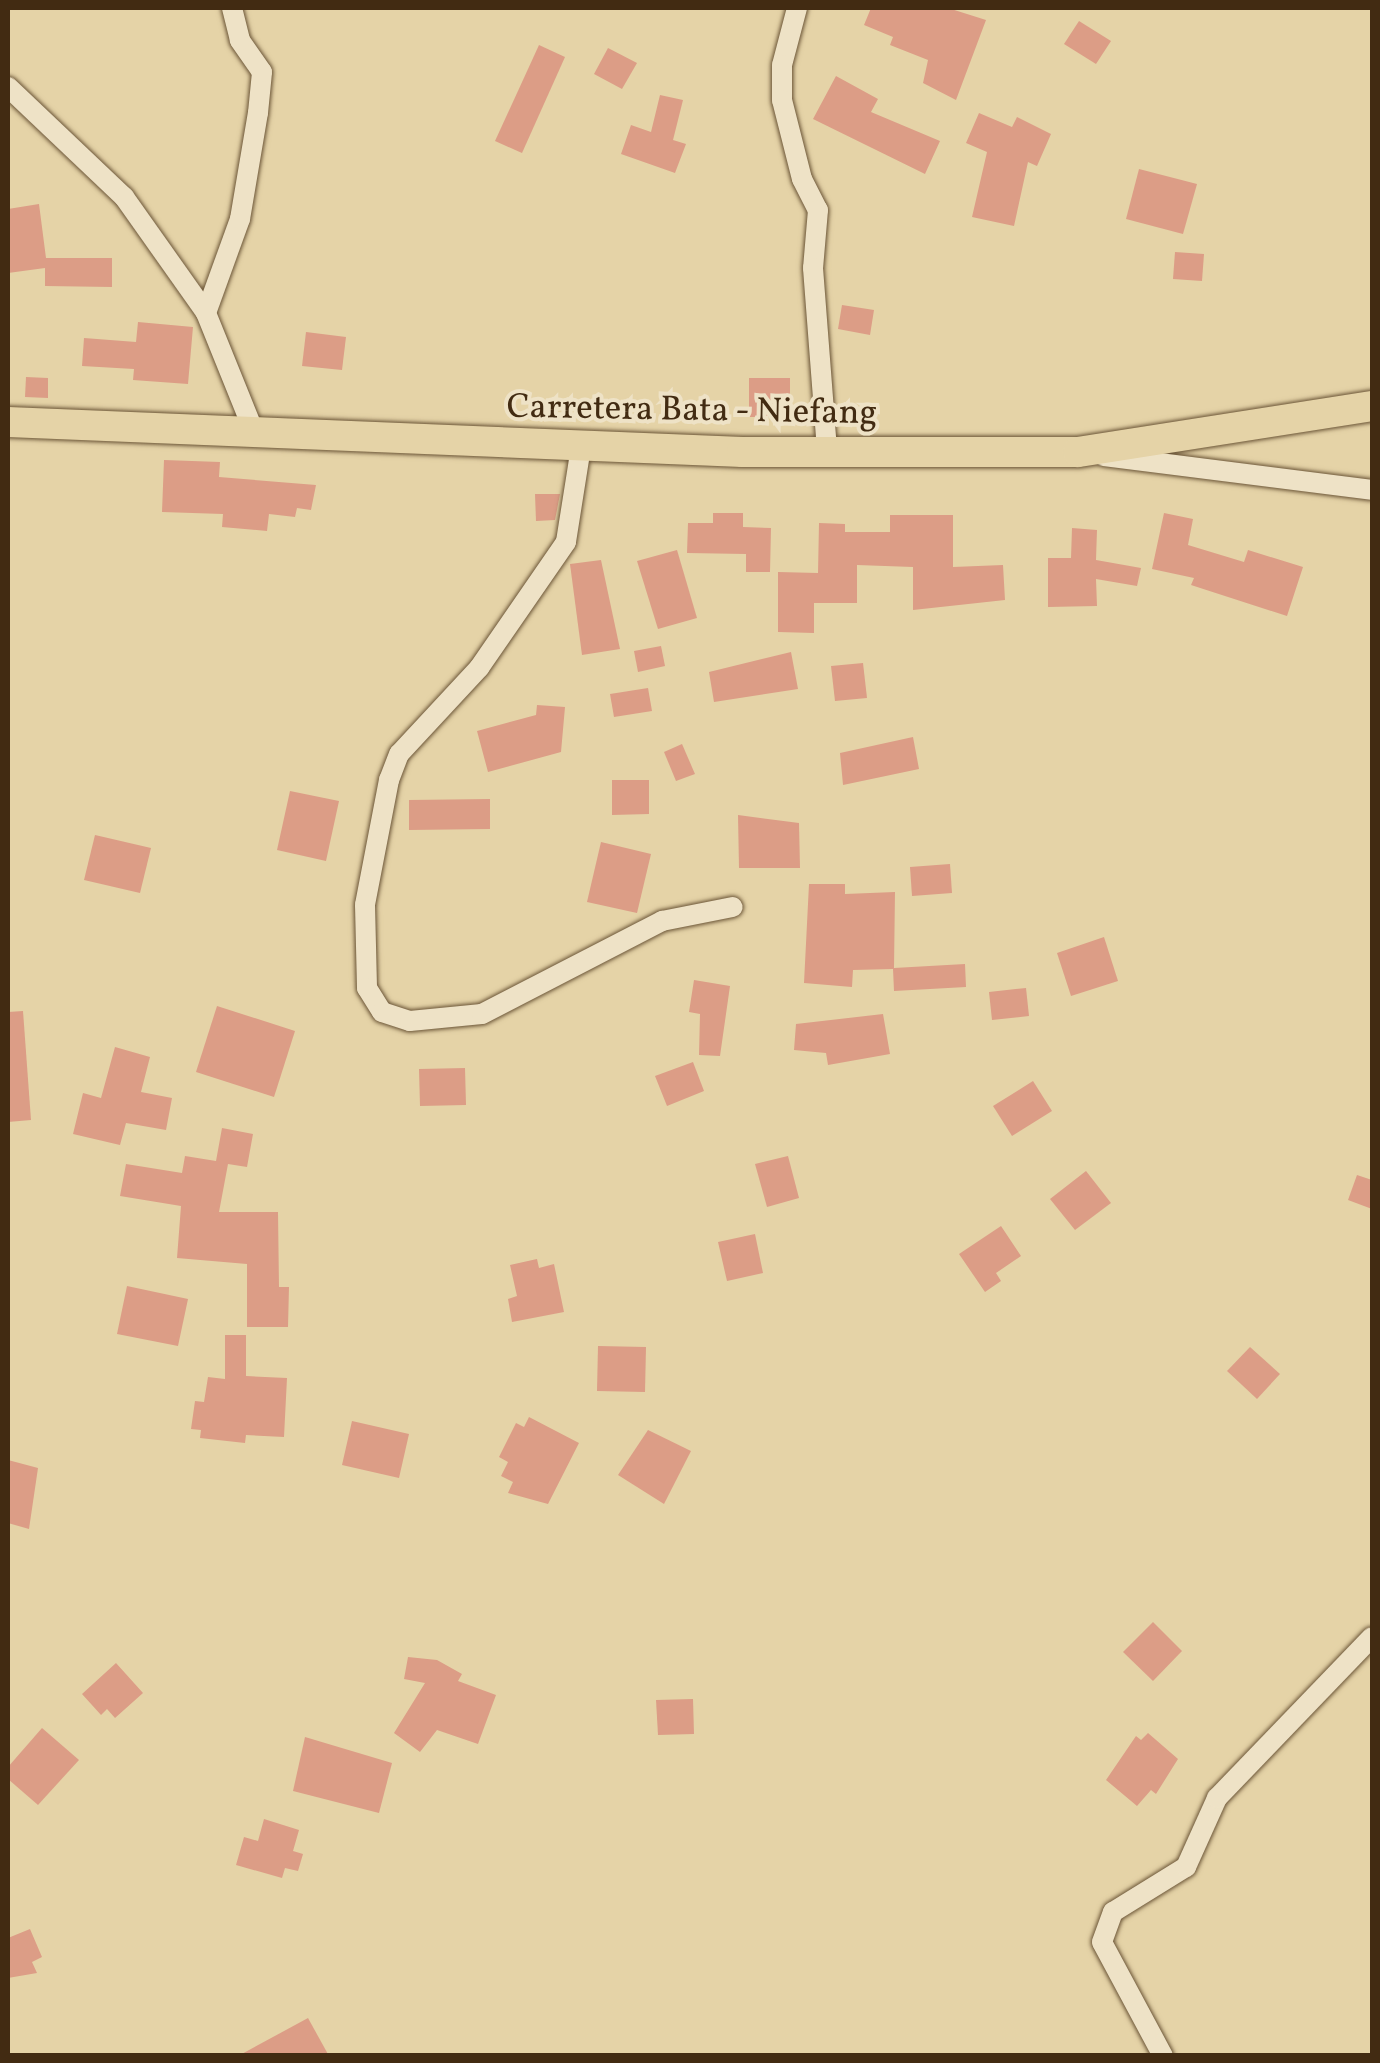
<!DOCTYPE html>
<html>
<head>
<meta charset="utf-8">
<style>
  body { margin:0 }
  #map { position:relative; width:1380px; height:2063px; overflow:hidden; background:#e5d3a7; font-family:Vollkorn,serif }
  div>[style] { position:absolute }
  .building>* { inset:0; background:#dc9d86 }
  .roads { filter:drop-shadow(0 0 2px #6b5537) drop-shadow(0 0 2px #6b5537) }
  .street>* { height:20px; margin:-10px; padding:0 10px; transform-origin:10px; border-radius:10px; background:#eee2c6 }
  .primary>* { height:30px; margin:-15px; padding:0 15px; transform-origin:15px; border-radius:15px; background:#e5d3a7 }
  span { translate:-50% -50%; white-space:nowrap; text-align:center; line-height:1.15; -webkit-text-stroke:8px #eee2c6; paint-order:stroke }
  .street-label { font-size:35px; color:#422b12 }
  .frame { position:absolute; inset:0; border:10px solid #422b12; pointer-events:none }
</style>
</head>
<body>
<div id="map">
  <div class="building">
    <i style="clip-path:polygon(871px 8px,948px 8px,986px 20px,956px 100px,923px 83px,928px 60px,890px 45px,893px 37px,864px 25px)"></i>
    <i style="clip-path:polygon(1079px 21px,1111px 41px,1096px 64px,1064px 44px)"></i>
    <i style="clip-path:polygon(539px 45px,565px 57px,522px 153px,495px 141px)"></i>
    <i style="clip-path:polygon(608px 48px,637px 63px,622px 89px,594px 74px)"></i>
    <i style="clip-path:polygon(836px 76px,878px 99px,871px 112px,940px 141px,925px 174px,813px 119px)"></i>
    <i style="clip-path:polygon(660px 95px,683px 100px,673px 140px,686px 144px,675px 173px,621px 154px,631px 125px,651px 132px)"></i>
    <i style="clip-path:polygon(979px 113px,1012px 127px,1017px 117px,1051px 134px,1037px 166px,1028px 162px,1014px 226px,972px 217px,987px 152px,966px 143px)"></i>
    <i style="clip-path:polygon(1139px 169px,1197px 184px,1183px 234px,1126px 219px)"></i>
    <i style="clip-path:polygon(39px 204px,46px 258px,112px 258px,112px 287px,45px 286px,45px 268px,8px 273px,8px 209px)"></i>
    <i style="clip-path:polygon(1175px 252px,1204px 254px,1202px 281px,1173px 279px)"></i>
    <i style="clip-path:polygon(842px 305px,874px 310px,870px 335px,838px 329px)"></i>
    <i style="clip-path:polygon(138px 322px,193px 327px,188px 384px,133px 380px,134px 369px,82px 366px,84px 338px,136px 342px)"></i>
    <i style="clip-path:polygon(306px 332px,346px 337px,342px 370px,302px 366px)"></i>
    <i style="clip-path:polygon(26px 377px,48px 378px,48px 398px,25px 397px)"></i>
    <i style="clip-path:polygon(749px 378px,790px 378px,790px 417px,749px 417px)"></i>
    <i style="clip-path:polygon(164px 460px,220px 462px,219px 477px,316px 485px,311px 510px,297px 508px,295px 517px,269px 514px,267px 531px,222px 527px,223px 514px,162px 512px)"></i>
    <i style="clip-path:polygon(535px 494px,560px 494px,555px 520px,536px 521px)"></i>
    <i style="clip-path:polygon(713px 513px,743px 513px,743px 527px,771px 528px,770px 572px,746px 572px,746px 554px,687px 553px,688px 523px,713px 523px)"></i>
    <i style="clip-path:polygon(1164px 513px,1193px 519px,1188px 545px,1244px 562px,1248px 550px,1303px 567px,1287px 616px,1191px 585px,1194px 578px,1152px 569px)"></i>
    <i style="clip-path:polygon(890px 515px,953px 515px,953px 567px,1003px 565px,1005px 600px,913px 610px,913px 567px,857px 565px,857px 603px,814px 603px,814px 633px,778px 632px,778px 572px,818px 573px,819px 523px,845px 524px,845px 532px,890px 532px)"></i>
    <i style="clip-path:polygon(1072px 528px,1097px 530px,1096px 560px,1141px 568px,1137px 586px,1096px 579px,1097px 606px,1048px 607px,1048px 558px,1071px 558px)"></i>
    <i style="clip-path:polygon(677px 550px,697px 618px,658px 629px,637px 561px)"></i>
    <i style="clip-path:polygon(601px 560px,620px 649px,582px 655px,570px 564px)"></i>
    <i style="clip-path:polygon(661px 646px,665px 666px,638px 672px,634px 651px)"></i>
    <i style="clip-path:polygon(791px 652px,798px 689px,714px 702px,709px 672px)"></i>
    <i style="clip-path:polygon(863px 663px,867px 698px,835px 701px,831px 666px)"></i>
    <i style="clip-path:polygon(648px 688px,652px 711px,614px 717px,610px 694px)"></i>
    <i style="clip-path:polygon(537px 705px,565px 707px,561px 752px,488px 772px,477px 731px,536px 715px)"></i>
    <i style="clip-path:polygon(913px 737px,919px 769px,843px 785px,840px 753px)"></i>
    <i style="clip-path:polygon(682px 744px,695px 774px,676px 781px,664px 752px)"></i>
    <i style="clip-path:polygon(612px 780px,649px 780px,649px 814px,612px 815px)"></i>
    <i style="clip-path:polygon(290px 791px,339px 801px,326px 861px,277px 850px)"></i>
    <i style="clip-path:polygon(490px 799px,490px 829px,409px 830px,409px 800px)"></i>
    <i style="clip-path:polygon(738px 815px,799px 823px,800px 868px,739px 868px)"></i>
    <i style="clip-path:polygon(95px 835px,151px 848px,140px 893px,84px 880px)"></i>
    <i style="clip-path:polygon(601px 842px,651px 854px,637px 913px,587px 902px)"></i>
    <i style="clip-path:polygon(950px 864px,952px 893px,912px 896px,910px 867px)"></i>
    <i style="clip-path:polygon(809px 884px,845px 884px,845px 894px,895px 892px,894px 968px,965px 964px,966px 987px,894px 991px,893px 969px,853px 970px,852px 987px,804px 983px)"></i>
    <i style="clip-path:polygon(1104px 937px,1118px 981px,1071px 996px,1057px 953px)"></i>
    <i style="clip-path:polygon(694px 980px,730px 986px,720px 1056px,699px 1055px,700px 1014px,689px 1012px)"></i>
    <i style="clip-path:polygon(1026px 988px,1029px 1016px,992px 1020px,989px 992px)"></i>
    <i style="clip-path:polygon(217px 1006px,295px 1031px,274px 1097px,196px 1072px)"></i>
    <i style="clip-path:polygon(23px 1011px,31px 1120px,8px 1122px,8px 1012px)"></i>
    <i style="clip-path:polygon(883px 1014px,890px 1054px,828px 1065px,826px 1053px,794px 1050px,796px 1024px)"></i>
    <i style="clip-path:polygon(115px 1047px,150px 1057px,141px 1092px,172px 1098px,166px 1130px,126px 1123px,120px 1145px,73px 1134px,83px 1093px,101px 1098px)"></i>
    <i style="clip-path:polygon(693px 1062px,704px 1091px,667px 1106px,655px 1076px)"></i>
    <i style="clip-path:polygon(465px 1068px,466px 1105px,420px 1106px,419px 1069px)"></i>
    <i style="clip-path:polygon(1033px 1081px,1052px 1111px,1012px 1136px,993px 1106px)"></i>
    <i style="clip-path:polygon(222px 1128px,253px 1134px,247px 1167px,228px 1164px,219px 1212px,278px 1212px,279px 1287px,289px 1287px,288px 1327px,247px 1327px,247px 1264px,177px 1258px,181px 1206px,120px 1196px,126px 1164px,182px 1173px,185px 1156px,216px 1161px)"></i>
    <i style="clip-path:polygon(788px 1156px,799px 1198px,767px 1207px,755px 1164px)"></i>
    <i style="clip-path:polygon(1086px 1171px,1111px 1203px,1075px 1230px,1050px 1199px)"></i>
    <i style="clip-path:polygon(1357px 1175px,1372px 1180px,1372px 1209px,1348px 1200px)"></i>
    <i style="clip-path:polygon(1001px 1226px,1021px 1256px,996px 1273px,1001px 1281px,985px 1292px,959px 1254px)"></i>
    <i style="clip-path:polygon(755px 1234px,763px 1273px,727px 1281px,718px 1242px)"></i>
    <i style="clip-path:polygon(537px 1259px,539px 1268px,554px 1264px,564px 1312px,512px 1322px,508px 1299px,517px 1296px,510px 1265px)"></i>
    <i style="clip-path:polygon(127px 1286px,188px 1299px,178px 1346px,117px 1334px)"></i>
    <i style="clip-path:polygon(225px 1335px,246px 1335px,246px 1376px,287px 1378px,284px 1437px,246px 1435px,245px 1443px,200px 1438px,201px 1430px,191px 1429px,195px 1401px,204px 1402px,208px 1377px,225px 1379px)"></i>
    <i style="clip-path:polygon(598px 1346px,646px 1347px,645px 1392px,597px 1391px)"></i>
    <i style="clip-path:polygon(1250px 1347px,1280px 1374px,1257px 1399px,1227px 1371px)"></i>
    <i style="clip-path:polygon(529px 1417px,579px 1443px,548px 1504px,508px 1493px,513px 1482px,501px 1476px,508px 1462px,499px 1457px,516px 1423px,524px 1427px)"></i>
    <i style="clip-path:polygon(352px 1421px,409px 1434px,399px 1478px,342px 1465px)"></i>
    <i style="clip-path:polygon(648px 1430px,691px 1451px,664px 1504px,618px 1475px)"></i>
    <i style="clip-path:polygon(8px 1460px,38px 1468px,29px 1529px,8px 1523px)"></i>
    <i style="clip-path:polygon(1153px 1622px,1182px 1651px,1153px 1681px,1123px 1652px)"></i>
    <i style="clip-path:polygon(408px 1657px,437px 1660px,462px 1674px,458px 1681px,496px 1695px,478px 1744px,437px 1730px,420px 1752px,394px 1733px,425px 1683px,404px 1679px)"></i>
    <i style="clip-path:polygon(116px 1663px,143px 1693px,115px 1718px,107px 1709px,101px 1715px,82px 1694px)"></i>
    <i style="clip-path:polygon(693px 1699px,694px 1734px,658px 1735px,656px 1700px)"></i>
    <i style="clip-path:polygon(42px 1728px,79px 1760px,38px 1805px,8px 1779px,8px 1767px)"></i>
    <i style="clip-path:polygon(1148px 1733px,1178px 1759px,1156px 1794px,1151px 1790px,1137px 1806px,1106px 1780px,1136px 1736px,1141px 1740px)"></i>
    <i style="clip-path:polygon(305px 1737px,392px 1763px,379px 1813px,293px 1791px)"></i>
    <i style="clip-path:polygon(264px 1819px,299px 1830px,293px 1851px,303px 1854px,298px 1871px,285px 1868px,282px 1878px,236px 1865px,244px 1837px,258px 1841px)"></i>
    <i style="clip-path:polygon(30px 1929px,42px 1957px,32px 1962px,37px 1973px,8px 1978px,8px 1938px)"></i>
    <i style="clip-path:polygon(308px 2018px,329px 2056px,238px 2056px)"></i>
  </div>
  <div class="roads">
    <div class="street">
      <i style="left:797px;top:8px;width:59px;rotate:104.7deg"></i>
      <i style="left:782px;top:65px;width:35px;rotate:90deg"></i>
      <i style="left:782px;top:100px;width:81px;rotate:75.8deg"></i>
      <i style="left:802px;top:179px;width:35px;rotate:63deg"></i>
      <i style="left:818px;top:210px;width:58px;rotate:94.9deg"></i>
      <i style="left:813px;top:268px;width:185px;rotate:85.6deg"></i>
      <i style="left:8px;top:87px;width:160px;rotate:43.5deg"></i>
      <i style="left:124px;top:197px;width:142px;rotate:54.7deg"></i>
      <i style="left:206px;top:313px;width:131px;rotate:68deg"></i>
      <i style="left:206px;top:313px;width:100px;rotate:-70.1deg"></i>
      <i style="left:240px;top:219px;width:108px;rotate:-80.4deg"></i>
      <i style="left:258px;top:113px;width:41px;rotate:-84.4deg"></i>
      <i style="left:262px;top:72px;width:39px;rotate:-125deg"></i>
      <i style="left:240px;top:40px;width:33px;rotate:-104deg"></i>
      <i style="left:581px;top:447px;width:96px;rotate:99deg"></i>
      <i style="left:566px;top:542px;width:153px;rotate:124.6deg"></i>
      <i style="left:479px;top:668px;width:117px;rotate:132.9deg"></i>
      <i style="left:399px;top:754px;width:28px;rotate:111deg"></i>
      <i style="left:389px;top:780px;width:127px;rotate:100.9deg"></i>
      <i style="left:365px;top:905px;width:83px;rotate:88.6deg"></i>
      <i style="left:367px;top:988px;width:28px;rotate:58deg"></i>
      <i style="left:382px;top:1012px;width:29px;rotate:18deg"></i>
      <i style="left:410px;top:1021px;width:72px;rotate:-5.6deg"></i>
      <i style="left:482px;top:1014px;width:203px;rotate:-27.3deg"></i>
      <i style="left:662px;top:921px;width:72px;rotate:-11.2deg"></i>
      <i style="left:1104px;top:456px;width:270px;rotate:7.2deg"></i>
      <i style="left:1163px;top:2056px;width:129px;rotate:-118.2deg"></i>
      <i style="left:1102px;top:1942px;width:32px;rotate:-70deg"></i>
      <i style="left:1113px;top:1912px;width:86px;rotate:-31.7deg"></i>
      <i style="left:1186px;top:1867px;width:76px;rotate:-65.8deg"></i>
      <i style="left:1217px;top:1798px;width:223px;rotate:-46.1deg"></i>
    </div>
    <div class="primary">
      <i style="left:8px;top:422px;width:735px;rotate:2.34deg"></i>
      <i style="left:742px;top:452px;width:336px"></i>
      <i style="left:1078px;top:452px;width:298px;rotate:-8.9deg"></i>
    </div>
  </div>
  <div class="street-label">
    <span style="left:692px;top:411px;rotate:1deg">Carretera Bata - Niefang</span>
  </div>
  <div class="frame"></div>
</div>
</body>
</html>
